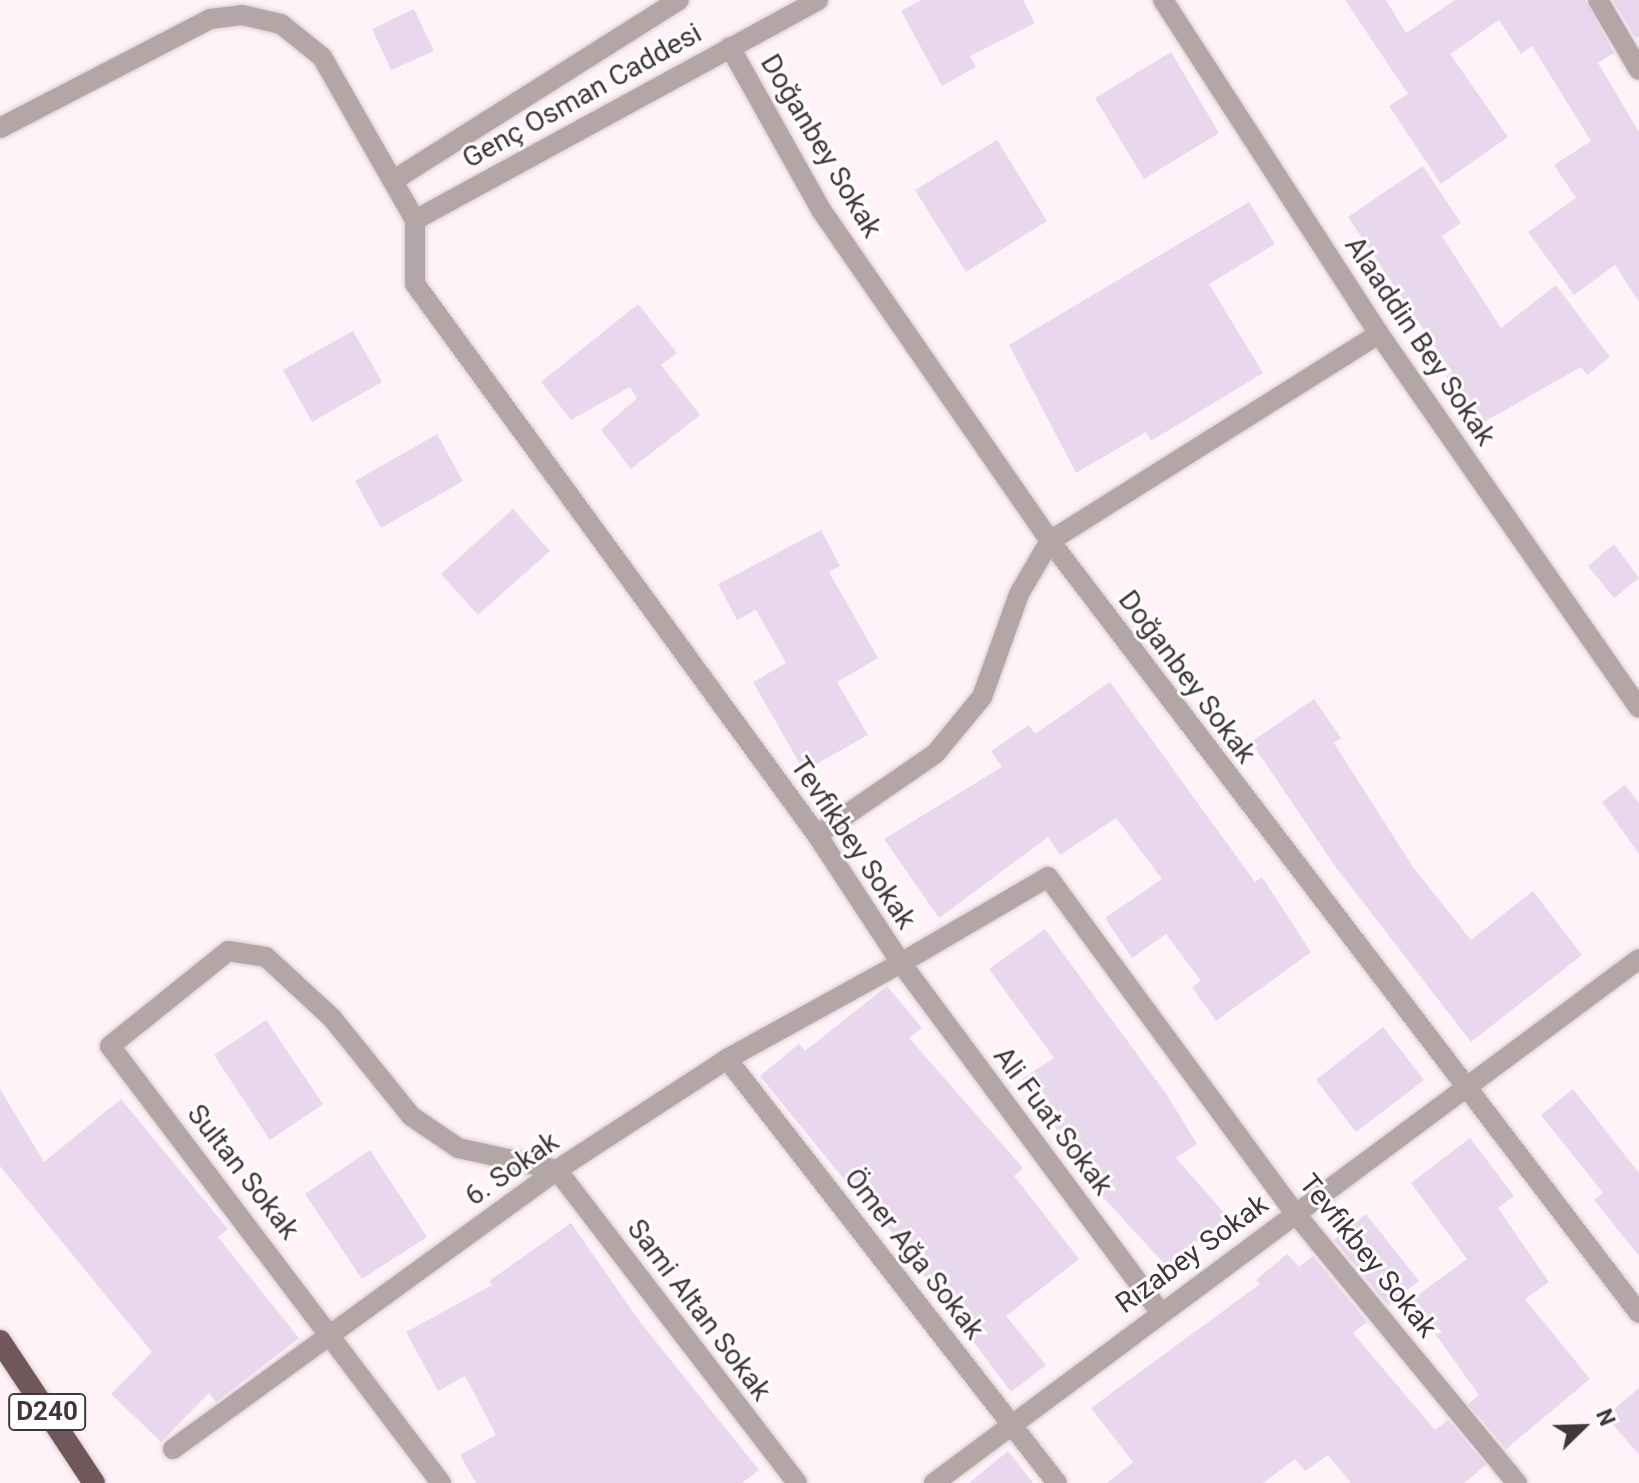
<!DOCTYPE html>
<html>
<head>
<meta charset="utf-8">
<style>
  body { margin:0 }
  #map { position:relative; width:1639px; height:1483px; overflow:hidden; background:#fff3f9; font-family:Roboto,sans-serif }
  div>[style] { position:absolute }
  .building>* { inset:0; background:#e9d7ee }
  .roads { filter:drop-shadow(0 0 2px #d9cdd3) drop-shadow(0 0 2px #d9cdd3) }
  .minor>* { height:20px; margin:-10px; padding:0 10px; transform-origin:10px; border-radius:10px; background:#b4a5a7 }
  .tertiary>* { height:20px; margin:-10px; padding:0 10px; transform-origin:10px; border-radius:10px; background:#b4a5a7 }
  .trunk>* { height:22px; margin:-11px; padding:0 11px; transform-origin:11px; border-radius:11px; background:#70575a }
  span { translate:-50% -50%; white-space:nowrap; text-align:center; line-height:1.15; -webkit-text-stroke:6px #fff; paint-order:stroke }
  .shield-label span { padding:2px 6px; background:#fff; border:2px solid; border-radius:6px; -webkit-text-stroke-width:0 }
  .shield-label { font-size:26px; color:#41363c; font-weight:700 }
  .street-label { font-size:28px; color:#41363c }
  .north { position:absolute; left:1543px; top:1387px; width:80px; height:80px; -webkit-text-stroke:6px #fff; paint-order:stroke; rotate:67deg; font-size:22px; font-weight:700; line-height:32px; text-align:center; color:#41363c }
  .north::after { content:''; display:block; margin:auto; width:28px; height:36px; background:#41363c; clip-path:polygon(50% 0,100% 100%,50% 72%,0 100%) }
</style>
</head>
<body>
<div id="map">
  <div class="building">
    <i style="clip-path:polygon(921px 0,1023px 0,1035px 23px,970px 56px,976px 67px,942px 86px,901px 11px)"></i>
    <i style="clip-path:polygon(1345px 0,1386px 0,1406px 33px,1455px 0,1585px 0,1614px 53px,1598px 63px,1639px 132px,1639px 302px,1615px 265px,1574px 295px,1528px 232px,1576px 198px,1554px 165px,1591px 141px,1532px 46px,1521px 54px,1499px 20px,1450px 54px,1508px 137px,1441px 184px,1389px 106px,1408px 94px)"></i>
    <i style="clip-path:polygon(1613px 0,1639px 0,1639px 36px,1636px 38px)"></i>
    <i style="clip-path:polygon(414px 9px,434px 51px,391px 70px,372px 29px)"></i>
    <i style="clip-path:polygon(1171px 52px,1219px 133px,1144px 179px,1095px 98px)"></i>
    <i style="clip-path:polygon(997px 140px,1047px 221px,966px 272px,915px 190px)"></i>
    <i style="clip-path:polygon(1423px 166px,1461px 223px,1442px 236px,1501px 328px,1556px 285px,1610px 357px,1587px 375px,1581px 367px,1475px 427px,1446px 376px,1452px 372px,1348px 217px)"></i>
    <i style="clip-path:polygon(1249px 202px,1275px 244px,1209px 284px,1263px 373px,1151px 441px,1146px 432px,1076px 473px,1009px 345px)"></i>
    <i style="clip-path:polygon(638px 304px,677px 353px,661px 365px,700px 415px,631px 469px,601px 430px,637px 398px,630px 387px,571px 420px,541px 382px)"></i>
    <i style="clip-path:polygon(353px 331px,382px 382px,312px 422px,283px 370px)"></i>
    <i style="clip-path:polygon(437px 434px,463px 481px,381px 528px,355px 481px)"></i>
    <i style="clip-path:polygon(513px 509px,550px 551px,478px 615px,441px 574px)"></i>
    <i style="clip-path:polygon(821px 530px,840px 566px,829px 572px,878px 658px,837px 682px,868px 735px,804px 771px,753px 682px,786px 663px,756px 610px,737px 620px,718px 584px)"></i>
    <i style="clip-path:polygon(1614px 544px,1639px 578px,1614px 598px,1588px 566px)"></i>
    <i style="clip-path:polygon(1110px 682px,1255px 882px,1262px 877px,1311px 952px,1216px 1021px,1192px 987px,1201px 981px,1166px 934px,1132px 958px,1105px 918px,1162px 879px,1116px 818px,1060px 855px,1048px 837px,939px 918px,884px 839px,1002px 767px,991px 751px,1029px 725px,1035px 734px)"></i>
    <i style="clip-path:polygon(1314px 699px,1341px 738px,1334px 743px,1413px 867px,1471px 940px,1533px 891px,1582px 955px,1471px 1042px,1335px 866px,1251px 742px)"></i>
    <i style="clip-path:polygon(1625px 785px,1639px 803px,1639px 854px,1602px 802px)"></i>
    <i style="clip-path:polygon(1045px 929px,1167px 1095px,1197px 1144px,1176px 1158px,1227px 1216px,1168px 1268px,1102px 1196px,1022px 1079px,1054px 1058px,989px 969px)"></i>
    <i style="clip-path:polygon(887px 986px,922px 1028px,909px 1038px,1023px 1168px,1014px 1176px,1079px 1259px,1006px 1316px,1046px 1365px,1011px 1392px,852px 1179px,847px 1183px,760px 1076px,799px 1044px,805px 1051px)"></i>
    <i style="clip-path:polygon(266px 1020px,323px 1104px,270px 1140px,214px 1055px)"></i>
    <i style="clip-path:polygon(1383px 1027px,1424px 1080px,1356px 1132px,1316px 1080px)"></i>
    <i style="clip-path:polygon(0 1089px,44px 1162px,121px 1099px,228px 1229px,218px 1237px,299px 1338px,216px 1402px,209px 1393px,161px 1442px,111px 1394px,152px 1352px,0 1166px)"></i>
    <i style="clip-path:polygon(1573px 1089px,1639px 1173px,1639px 1256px,1594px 1200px,1603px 1193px,1541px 1115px)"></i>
    <i style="clip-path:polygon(1470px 1138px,1514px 1196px,1498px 1208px,1549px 1282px,1525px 1299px,1590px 1379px,1506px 1449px,1468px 1404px,1479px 1395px,1411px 1300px,1467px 1259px,1411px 1183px)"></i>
    <i style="clip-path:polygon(370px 1150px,427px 1237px,362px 1279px,305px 1194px)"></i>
    <i style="clip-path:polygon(1366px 1214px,1419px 1281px,1388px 1305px,1334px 1240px)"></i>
    <i style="clip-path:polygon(571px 1223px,640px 1322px,759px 1470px,742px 1483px,476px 1483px,460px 1455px,496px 1435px,465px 1376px,438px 1391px,406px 1332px,492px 1285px,489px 1281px)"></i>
    <i style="clip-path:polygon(1287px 1254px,1299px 1267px,1313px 1256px,1367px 1322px,1353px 1333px,1435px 1430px,1448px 1420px,1486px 1465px,1464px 1483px,1351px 1483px,1328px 1455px,1305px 1471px,1295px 1459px,1263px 1483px,1107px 1483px,1133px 1462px,1091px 1408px,1260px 1284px,1256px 1280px)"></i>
    <i style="clip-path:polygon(1639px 1388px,1639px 1455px,1606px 1416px)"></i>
    <i style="clip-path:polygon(1008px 1451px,1033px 1483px,969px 1483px)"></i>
  </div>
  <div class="roads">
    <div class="minor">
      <i style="left:1163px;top:0;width:398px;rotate:57.1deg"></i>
      <i style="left:1379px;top:334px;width:455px;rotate:55.2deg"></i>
      <i style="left:1598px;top:0;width:81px;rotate:59.6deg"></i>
      <i style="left:730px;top:47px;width:187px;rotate:60.8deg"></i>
      <i style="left:821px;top:210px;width:402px;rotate:55.3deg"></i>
      <i style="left:1050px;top:541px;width:971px;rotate:52.66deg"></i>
      <i style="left:0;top:128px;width:237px;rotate:-27.4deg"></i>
      <i style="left:210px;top:19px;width:32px;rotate:-7deg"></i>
      <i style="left:242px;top:15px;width:40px;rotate:13deg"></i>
      <i style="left:281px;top:24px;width:53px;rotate:38.8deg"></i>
      <i style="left:322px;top:57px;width:188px;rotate:60.3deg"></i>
      <i style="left:415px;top:220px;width:64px;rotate:90deg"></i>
      <i style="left:415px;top:284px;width:682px;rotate:53.89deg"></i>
      <i style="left:817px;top:835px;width:153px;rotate:56.7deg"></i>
      <i style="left:901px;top:963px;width:170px;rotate:-30.3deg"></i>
      <i style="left:1048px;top:877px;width:417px;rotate:53.7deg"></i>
      <i style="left:1295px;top:1213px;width:350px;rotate:50.6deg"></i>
      <i style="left:394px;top:180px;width:337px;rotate:-32.3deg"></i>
      <i style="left:817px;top:835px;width:143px;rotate:-34.5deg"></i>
      <i style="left:935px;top:754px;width:74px;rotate:-50.5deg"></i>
      <i style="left:982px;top:697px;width:109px;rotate:-70.2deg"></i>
      <i style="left:1019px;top:594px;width:61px;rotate:-59.7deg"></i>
      <i style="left:1050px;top:541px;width:389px;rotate:-32.2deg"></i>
      <i style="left:727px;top:1059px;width:537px;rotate:52.11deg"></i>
      <i style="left:173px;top:1449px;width:475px;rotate:-36deg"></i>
      <i style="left:557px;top:1170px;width:203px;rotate:-33.1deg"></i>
      <i style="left:727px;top:1059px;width:199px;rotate:-28.9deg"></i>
      <i style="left:901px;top:963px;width:436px;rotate:53.4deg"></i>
      <i style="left:441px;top:1483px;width:548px;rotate:-127.14deg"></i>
      <i style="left:110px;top:1046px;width:151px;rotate:-38.8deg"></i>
      <i style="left:228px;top:951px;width:38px;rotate:9deg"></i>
      <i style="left:266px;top:957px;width:90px;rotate:42.7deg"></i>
      <i style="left:332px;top:1018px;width:126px;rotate:51.1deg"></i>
      <i style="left:411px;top:1116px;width:57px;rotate:34.2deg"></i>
      <i style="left:458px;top:1148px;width:101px;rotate:12.5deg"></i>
      <i style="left:557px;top:1170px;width:394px;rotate:52.5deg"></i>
      <i style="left:934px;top:1483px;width:878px;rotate:-36.62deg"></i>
    </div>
    <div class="tertiary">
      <i style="left:415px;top:220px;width:459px;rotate:-28.6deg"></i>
    </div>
    <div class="trunk">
      <i style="left:0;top:1341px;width:170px;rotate:56.5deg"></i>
    </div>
  </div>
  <div class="shield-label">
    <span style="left:47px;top:1412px">D240</span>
  </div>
  <div class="street-label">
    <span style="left:582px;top:96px;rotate:-29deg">Genç Osman Caddesi</span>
    <span style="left:821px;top:146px;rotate:59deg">Doğanbey Sokak</span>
    <span style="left:1420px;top:341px;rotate:56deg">Alaaddin Bey Sokak</span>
    <span style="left:1187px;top:677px;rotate:53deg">Doğanbey Sokak</span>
    <span style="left:853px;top:843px;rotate:56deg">Tevfikbey Sokak</span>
    <span style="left:1053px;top:1121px;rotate:53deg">Ali Fuat Sokak</span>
    <span style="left:512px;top:1169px;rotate:-35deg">6. Sokak</span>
    <span style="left:243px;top:1172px;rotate:52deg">Sultan Sokak</span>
    <span style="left:914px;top:1254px;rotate:52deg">Ömer Ağa Sokak</span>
    <span style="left:1192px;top:1254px;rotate:-36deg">Rızabey Sokak</span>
    <span style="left:1368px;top:1256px;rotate:51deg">Tevfikbey Sokak</span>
    <span style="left:699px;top:1310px;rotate:53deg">Sami Altan Sokak</span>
  </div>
  <div class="north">N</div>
</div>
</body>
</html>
